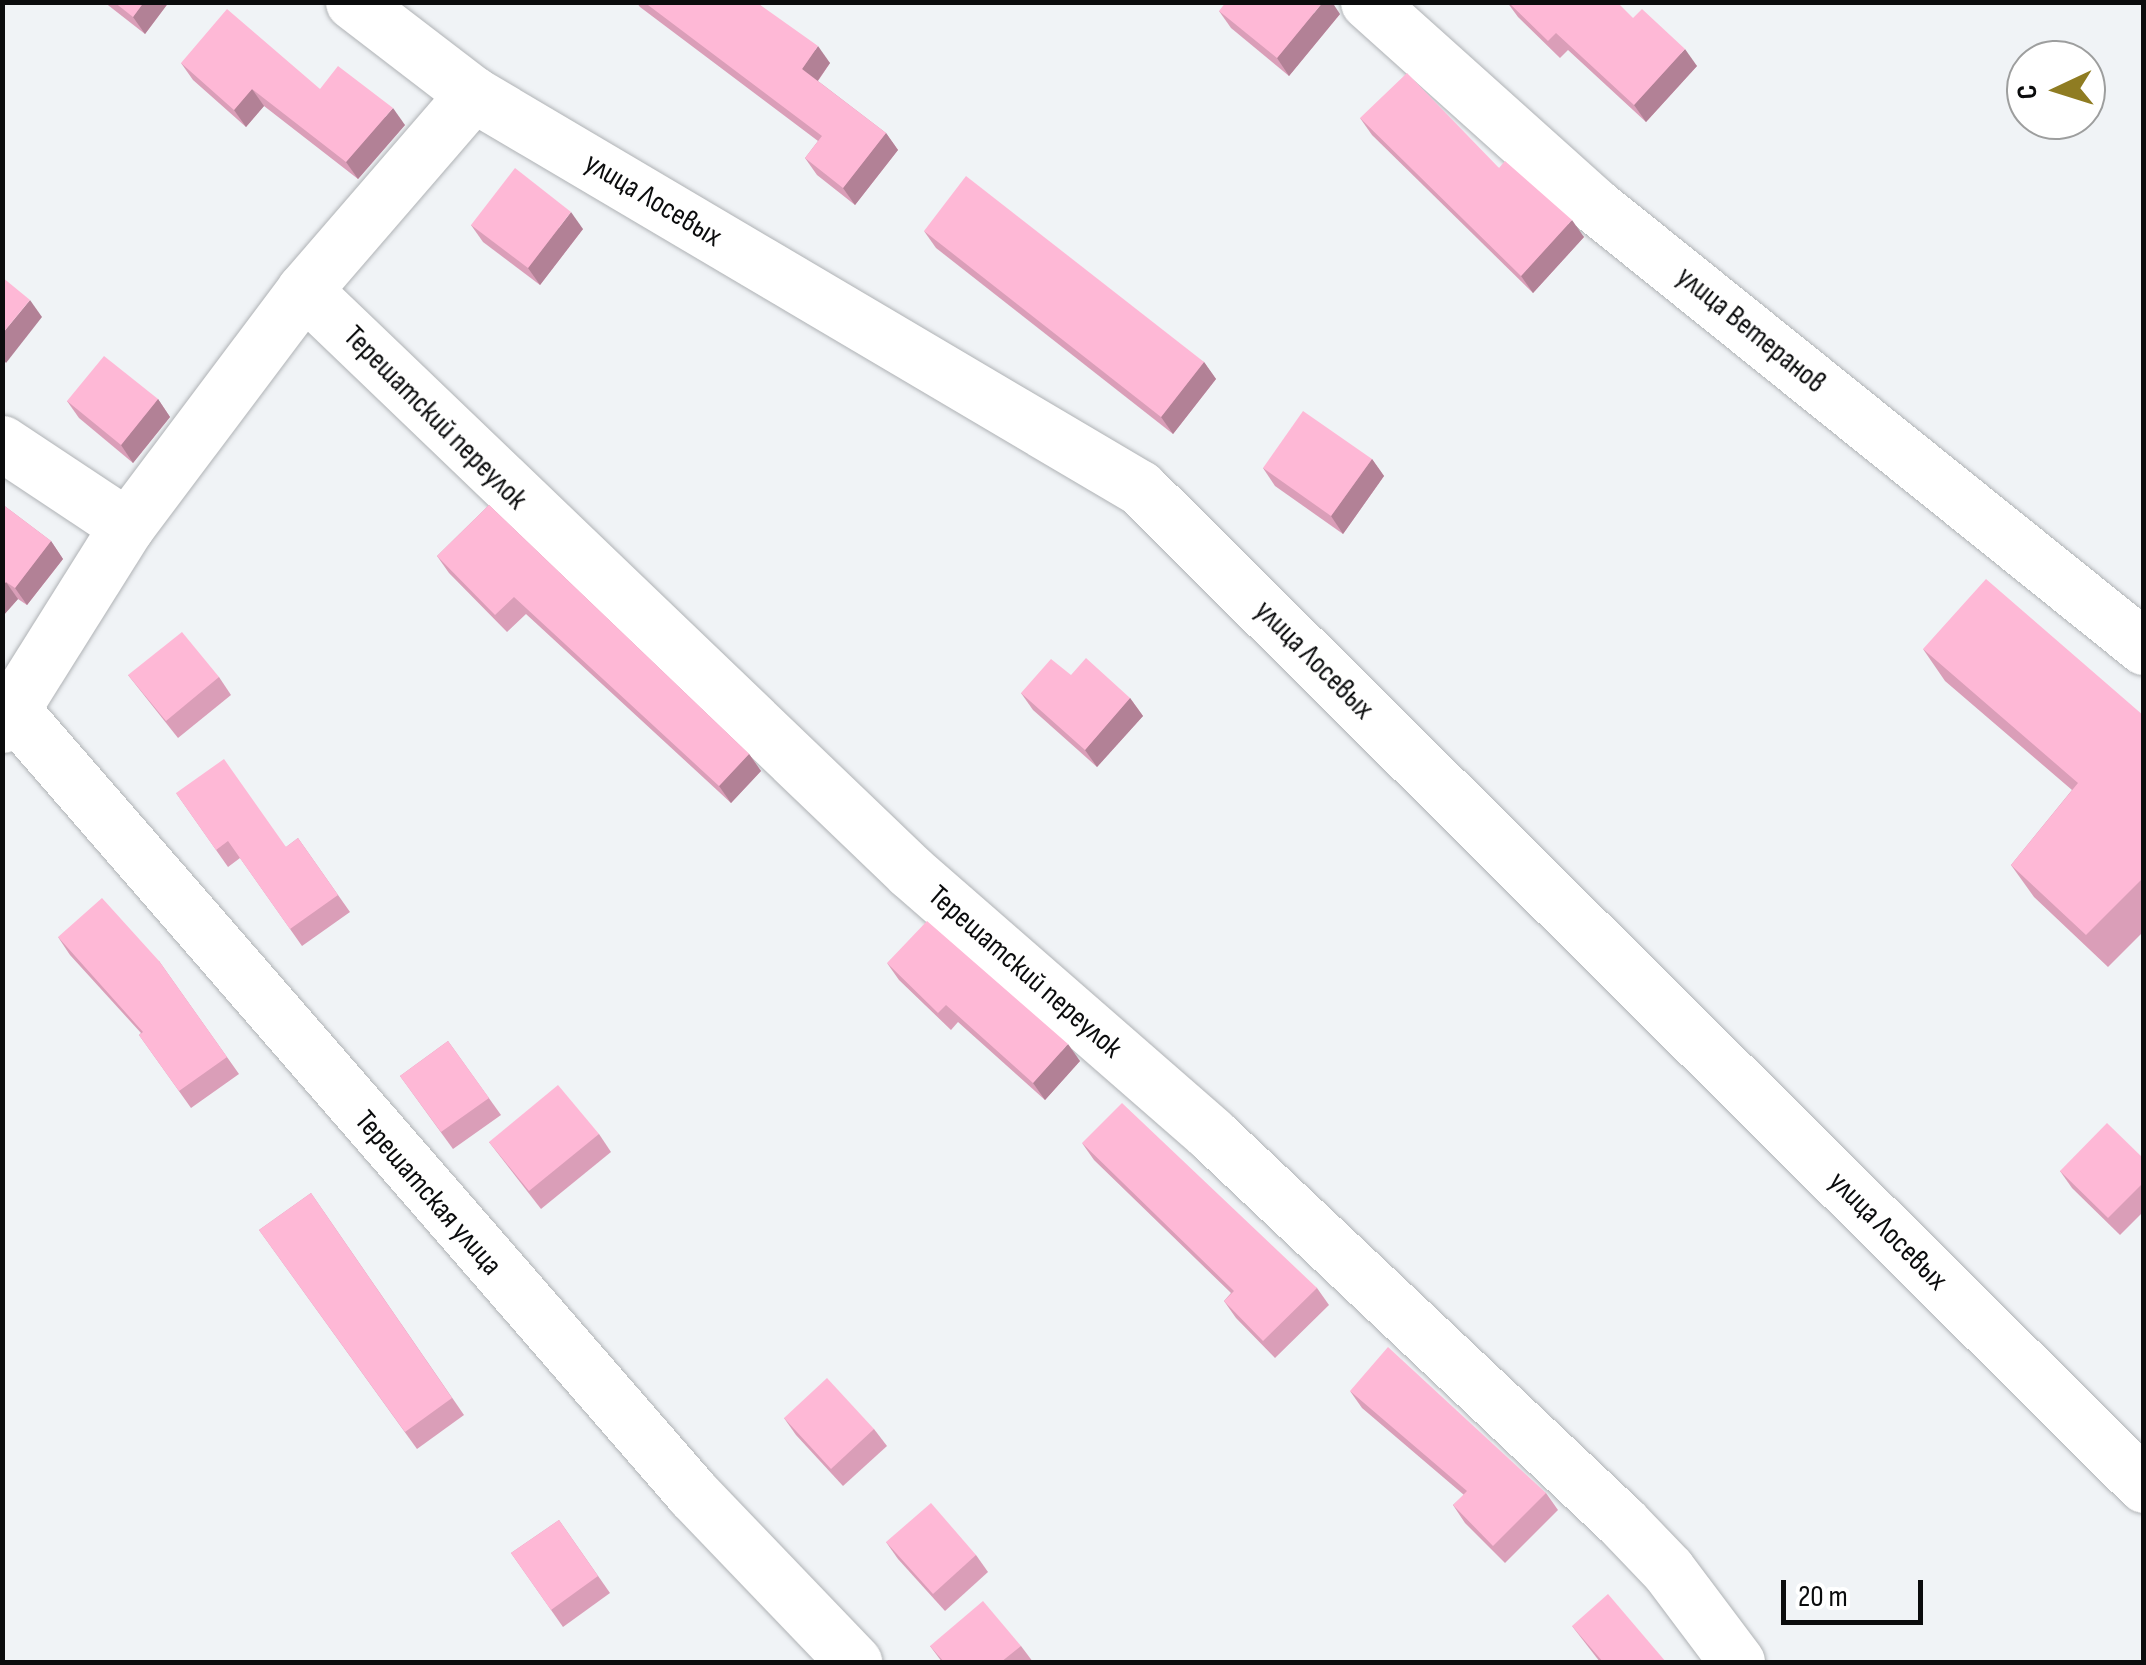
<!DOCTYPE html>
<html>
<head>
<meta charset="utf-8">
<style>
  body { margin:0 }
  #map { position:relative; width:2146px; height:1665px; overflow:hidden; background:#f0f3f6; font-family:"Sofia Sans Condensed",sans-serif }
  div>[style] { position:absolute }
  .roads { filter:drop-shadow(0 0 2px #afb2b5) drop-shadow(0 0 2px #afb2b5) }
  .minor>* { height:55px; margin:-27.5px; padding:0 27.5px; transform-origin:27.5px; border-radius:27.5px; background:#fff }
  .wall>* { inset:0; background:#da9eb8 }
  .shaded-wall>* { inset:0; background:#b28196 }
  .building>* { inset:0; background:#feb8d6 }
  span { translate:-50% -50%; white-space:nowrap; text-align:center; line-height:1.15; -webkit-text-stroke:8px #fff; paint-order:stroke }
  .street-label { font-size:30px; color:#0b0c0d }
  .frame { position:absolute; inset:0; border:5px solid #0b0c0d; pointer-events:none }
  .north { position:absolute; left:2006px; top:40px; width:100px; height:100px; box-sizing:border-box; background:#fff; border:2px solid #9d9e9e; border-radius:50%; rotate:266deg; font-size:28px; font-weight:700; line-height:40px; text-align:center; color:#0b0c0d }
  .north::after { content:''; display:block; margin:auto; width:35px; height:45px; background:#8f7c22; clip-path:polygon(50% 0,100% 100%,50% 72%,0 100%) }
  .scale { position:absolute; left:1781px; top:1580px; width:142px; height:45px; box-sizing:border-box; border:5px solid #0b0c0d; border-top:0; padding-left:12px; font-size:30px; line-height:35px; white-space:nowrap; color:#0b0c0d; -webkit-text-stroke:8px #fff; paint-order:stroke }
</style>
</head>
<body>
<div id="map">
  <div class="roads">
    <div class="minor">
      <i style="left:353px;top:2px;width:151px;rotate:37.5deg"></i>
      <i style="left:473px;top:94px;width:775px;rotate:30.57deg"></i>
      <i style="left:1140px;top:488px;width:1415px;rotate:44.8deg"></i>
      <i style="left:1368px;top:2px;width:304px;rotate:41.9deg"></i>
      <i style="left:1594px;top:205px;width:706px;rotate:38.79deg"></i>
      <i style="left:304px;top:290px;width:841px;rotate:43.8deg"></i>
      <i style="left:911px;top:872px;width:398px;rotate:41.1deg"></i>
      <i style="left:1211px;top:1134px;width:565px;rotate:43.35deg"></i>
      <i style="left:1622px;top:1522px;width:66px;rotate:46.2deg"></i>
      <i style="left:1668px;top:1570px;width:115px;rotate:53.1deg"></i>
      <i style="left:2px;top:443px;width:150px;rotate:33.6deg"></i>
      <i style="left:14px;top:712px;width:1036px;rotate:49.03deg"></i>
      <i style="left:693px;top:1494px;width:233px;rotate:46.2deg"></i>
      <i style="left:2px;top:725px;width:235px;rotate:-57.9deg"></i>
      <i style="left:127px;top:526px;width:295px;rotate:-53.1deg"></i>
      <i style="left:304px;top:290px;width:259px;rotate:-49.2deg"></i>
    </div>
  </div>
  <div class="wall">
    <i style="clip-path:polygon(104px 2px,169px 2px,145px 34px)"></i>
    <i style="clip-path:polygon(636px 2px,756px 2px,830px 63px,818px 81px,886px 133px,898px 150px,855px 205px,817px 175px,805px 158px,818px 141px,640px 7px)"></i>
    <i style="clip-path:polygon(1507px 2px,1633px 18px,1697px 66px,1646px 122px,1568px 50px,1560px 58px,1518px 17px)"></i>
    <i style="clip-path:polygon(1219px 11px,1340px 14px,1289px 76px,1231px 28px)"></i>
    <i style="clip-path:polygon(181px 63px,320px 89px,405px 125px,358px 179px,264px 106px,246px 127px,193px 80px)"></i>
    <i style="clip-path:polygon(1360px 118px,1499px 168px,1584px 237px,1533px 293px,1372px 135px)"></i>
    <i style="clip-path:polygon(471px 225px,583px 229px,540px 285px,483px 242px)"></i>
    <i style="clip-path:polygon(924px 231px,1204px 362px,1216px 379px,1173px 434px,936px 248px)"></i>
    <i style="clip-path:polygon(158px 399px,170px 417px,133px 463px,79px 418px,67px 401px)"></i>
    <i style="clip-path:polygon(1372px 459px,1384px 476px,1343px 534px,1275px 486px,1263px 468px)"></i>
    <i style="clip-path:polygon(2px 504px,51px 541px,63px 559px,27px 605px,18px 599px,2px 617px)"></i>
    <i style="clip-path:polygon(489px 505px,749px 754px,761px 771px,731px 803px,526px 614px,507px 632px,449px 573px,437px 556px)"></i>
    <i style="clip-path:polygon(1923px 649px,2144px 716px,2144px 931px,2108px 967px,2034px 897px,2011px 865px,2072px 790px,1945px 681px)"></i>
    <i style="clip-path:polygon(128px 675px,219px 677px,231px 695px,178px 738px)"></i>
    <i style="clip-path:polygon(1021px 693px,1130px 698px,1143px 716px,1097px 767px,1033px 710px)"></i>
    <i style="clip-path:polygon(176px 793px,286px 847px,298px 838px,350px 912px,302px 946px,240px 858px,228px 867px)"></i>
    <i style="clip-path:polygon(58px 937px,159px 961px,239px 1074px,191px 1108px,139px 1035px,141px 1033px,70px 955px)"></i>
    <i style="clip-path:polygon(887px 963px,1080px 1061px,1045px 1100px,958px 1022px,951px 1030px,899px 980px)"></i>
    <i style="clip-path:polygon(448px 1041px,501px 1115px,453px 1149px,400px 1076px)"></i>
    <i style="clip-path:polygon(599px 1134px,611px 1152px,541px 1209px,489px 1142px)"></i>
    <i style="clip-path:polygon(1082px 1143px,1317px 1288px,1329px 1305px,1275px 1358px,1236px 1318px,1224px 1301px,1231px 1293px,1094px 1160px)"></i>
    <i style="clip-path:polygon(2144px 1159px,2144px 1211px,2120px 1235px,2072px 1188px,2060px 1171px)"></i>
    <i style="clip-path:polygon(311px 1193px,464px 1415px,417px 1449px,259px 1230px)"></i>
    <i style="clip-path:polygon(1350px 1391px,1546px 1493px,1558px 1510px,1505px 1563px,1465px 1523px,1453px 1505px,1464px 1495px,1362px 1408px)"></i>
    <i style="clip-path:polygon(784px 1418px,874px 1429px,887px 1446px,843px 1486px,796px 1435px)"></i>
    <i style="clip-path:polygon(559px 1520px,610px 1593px,563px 1627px,511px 1553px)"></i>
    <i style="clip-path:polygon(886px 1542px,976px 1555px,988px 1572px,945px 1611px,898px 1559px)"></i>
    <i style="clip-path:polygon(1572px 1626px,1666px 1662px,1600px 1662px)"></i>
    <i style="clip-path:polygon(930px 1646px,1021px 1646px,1033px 1662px,942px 1662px)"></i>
  </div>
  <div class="shaded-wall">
    <i style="clip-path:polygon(144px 2px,169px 2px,145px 34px,133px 17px)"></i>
    <i style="clip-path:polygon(1323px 2px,1332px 2px,1340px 14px,1289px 76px,1277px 58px)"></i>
    <i style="clip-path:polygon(818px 46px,830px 63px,814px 86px,802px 69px)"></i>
    <i style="clip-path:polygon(1685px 49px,1697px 66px,1646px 122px,1634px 105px)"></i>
    <i style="clip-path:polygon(252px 89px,264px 106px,246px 127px,234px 110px)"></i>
    <i style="clip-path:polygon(393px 108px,405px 125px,358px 179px,346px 162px)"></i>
    <i style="clip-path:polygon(886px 133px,898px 150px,855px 205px,843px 188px)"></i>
    <i style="clip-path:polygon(571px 212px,583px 229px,540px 285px,528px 268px)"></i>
    <i style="clip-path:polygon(1572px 220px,1584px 237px,1533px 293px,1521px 276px)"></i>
    <i style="clip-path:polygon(30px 300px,42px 317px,6px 363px,2px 358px,2px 334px)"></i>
    <i style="clip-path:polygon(1204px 362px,1216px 379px,1173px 434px,1161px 417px)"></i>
    <i style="clip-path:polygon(158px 399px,170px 417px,133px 463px,121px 445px)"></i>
    <i style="clip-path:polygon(1372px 459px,1384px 476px,1343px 534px,1331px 516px)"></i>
    <i style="clip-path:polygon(51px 541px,63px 559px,27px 605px,15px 588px)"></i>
    <i style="clip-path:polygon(6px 582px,18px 599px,2px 617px,2px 586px)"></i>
    <i style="clip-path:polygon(1130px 698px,1143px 716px,1097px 767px,1085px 750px)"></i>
    <i style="clip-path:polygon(749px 754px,761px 771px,731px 803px,719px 786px)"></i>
    <i style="clip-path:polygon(1068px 1044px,1080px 1061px,1045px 1100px,1033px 1083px)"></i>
  </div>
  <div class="building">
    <i style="clip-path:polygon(114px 2px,144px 2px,133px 17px)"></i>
    <i style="clip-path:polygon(644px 2px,756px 2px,818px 46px,802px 69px,886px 133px,843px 188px,805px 158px,822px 136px)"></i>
    <i style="clip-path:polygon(1226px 2px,1323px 2px,1277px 58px,1219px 11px)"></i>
    <i style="clip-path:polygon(1508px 2px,1617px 2px,1633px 18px,1642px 9px,1685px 49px,1634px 105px,1556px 33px,1548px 41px)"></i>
    <i style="clip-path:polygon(227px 9px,320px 89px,338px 66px,393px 108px,346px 162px,252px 89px,234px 110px,181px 63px)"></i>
    <i style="clip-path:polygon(1407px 73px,1499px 168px,1505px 161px,1572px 220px,1521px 276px,1360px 118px)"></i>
    <i style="clip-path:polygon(515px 168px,571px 212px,528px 268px,471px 225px)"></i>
    <i style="clip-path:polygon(966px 176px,1204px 362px,1161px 417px,924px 231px)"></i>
    <i style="clip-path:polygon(2px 277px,30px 300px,2px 334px)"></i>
    <i style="clip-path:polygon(104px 356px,158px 399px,121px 445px,67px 401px)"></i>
    <i style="clip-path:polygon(1303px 411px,1372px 459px,1331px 516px,1263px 468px)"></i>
    <i style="clip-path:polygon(2px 504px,51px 541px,15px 588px,6px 582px,2px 586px)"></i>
    <i style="clip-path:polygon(489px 505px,749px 754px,719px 786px,514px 597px,495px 615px,437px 556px)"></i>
    <i style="clip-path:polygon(1986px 579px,2144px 716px,2144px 877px,2086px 935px,2011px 865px,2078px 783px,1923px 649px)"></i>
    <i style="clip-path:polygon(182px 632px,219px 677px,166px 721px,128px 675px)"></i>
    <i style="clip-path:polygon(1086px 658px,1130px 698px,1085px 750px,1021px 693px,1051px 659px,1071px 675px)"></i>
    <i style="clip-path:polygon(224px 759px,286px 847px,298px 838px,338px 895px,290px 929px,228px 841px,216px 850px,176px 793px)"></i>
    <i style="clip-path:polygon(102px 898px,159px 961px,227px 1057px,179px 1091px,139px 1035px,143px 1032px,58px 937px)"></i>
    <i style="clip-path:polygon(927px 921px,1068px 1044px,1033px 1083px,946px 1005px,938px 1013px,887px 963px)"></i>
    <i style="clip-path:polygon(448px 1041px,489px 1098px,441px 1132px,400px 1076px)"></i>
    <i style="clip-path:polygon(558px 1085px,599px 1134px,529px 1191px,489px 1142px)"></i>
    <i style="clip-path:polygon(1122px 1103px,1317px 1288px,1263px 1341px,1224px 1301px,1234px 1291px,1082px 1143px)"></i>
    <i style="clip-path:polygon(2107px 1123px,2144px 1159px,2144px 1182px,2108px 1218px,2060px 1171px)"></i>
    <i style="clip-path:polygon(311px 1193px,452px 1398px,405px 1432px,259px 1230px)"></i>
    <i style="clip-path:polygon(1388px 1347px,1546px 1493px,1493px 1546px,1453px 1505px,1467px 1491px,1350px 1391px)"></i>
    <i style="clip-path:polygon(827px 1378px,874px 1429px,831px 1469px,784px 1418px)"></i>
    <i style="clip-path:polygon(931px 1503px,976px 1555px,933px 1594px,886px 1542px)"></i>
    <i style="clip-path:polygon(559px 1520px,598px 1576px,551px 1610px,511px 1553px)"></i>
    <i style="clip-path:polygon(1608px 1594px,1666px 1662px,1603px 1662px,1572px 1626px)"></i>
    <i style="clip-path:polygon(983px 1601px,1021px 1646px,1001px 1662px,944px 1662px,930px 1646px)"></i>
  </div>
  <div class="street-label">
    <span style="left:653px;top:200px;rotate:31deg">улица Лосевых</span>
    <span style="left:1751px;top:330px;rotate:39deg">улица Ветеранов</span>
    <span style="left:435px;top:418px;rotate:45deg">Терешатский переулок</span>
    <span style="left:1314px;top:660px;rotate:45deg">улица Лосевых</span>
    <span style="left:1025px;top:972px;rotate:41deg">Терешатский переулок</span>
    <span style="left:428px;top:1193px;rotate:49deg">Терешатская улица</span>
    <span style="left:1888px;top:1231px;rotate:45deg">улица Лосевых</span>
  </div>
  <div class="frame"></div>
  <div class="north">С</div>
  <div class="scale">20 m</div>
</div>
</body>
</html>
